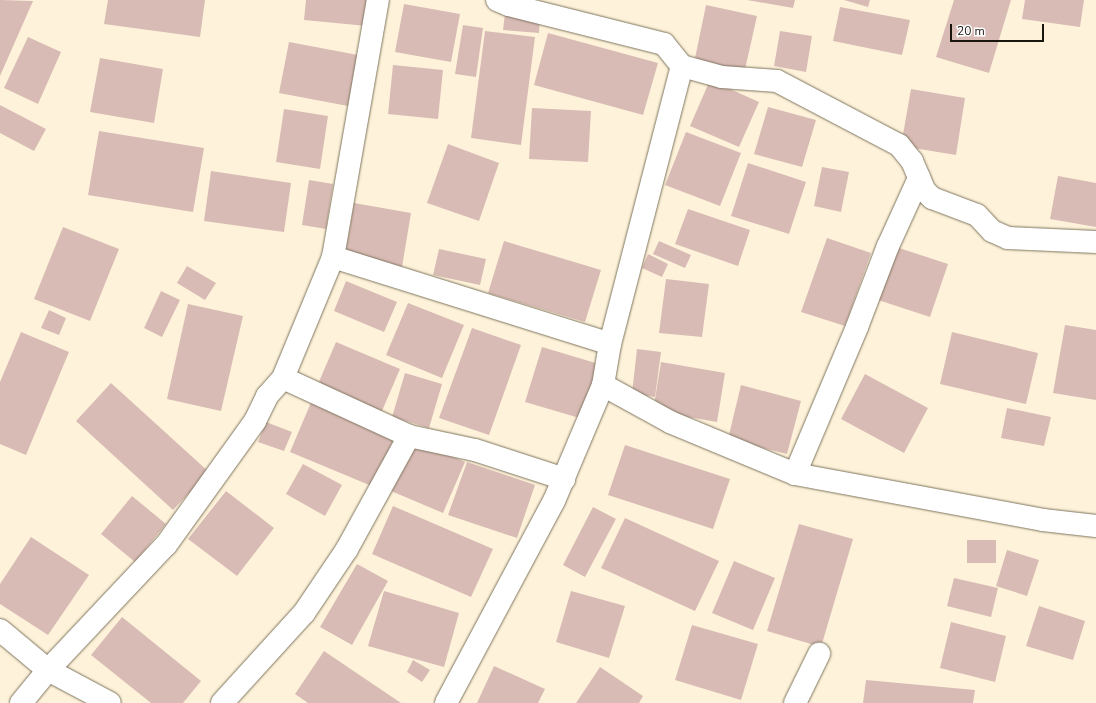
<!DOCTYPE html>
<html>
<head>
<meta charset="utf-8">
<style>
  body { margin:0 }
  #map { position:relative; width:1096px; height:703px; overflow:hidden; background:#fef3da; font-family:"Nunito Sans",sans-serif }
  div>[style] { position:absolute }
  .building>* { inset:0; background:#d9bbb5 }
  .roads { filter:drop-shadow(0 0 1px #7e745e) drop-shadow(0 0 1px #7e745e) }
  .street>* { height:22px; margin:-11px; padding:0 11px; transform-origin:11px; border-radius:11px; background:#fff }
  span { translate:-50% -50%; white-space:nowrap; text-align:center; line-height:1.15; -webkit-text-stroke:3px #fff; paint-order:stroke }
  .scale { position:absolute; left:950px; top:24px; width:94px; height:18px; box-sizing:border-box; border:2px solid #19160d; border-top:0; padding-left:5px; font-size:12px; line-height:14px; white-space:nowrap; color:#19160d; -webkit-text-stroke:3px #fff; paint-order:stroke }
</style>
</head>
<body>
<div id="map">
  <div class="building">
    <i style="clip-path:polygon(0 0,33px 1px,0 76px)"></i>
    <i style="clip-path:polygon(108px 0,205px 0,200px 37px,104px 24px)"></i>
    <i style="clip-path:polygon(306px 0,369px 0,367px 26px,304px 20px)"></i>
    <i style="clip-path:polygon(747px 0,795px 0,793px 8px)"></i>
    <i style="clip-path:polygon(844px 0,870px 0,868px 7px)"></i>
    <i style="clip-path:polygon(954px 0,1011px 0,989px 73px,936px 57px)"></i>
    <i style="clip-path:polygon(1025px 0,1084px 0,1080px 27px,1022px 19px)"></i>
    <i style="clip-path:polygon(404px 4px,460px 14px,451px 62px,395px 52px)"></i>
    <i style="clip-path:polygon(706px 5px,757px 16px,744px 74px,694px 63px)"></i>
    <i style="clip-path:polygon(840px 7px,910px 20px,902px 55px,833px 41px)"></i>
    <i style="clip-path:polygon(505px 14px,540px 16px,539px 33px,503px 30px)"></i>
    <i style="clip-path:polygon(463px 25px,483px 28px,476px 77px,455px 74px)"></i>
    <i style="clip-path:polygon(485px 31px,535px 37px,521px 145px,471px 138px)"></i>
    <i style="clip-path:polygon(780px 31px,812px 36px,806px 72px,774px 66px)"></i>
    <i style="clip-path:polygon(548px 33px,658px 63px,643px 115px,534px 85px)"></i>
    <i style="clip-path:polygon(28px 37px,61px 52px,38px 104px,4px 88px)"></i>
    <i style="clip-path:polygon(289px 42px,358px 55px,348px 106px,279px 93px)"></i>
    <i style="clip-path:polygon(100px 58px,163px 69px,154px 123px,90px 112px)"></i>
    <i style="clip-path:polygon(393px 65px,443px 70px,438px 119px,388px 114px)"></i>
    <i style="clip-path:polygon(710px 80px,759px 102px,739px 147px,690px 126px)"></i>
    <i style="clip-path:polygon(911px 89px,965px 98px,956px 155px,901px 146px)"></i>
    <i style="clip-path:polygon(0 105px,46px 129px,34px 151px,0 133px)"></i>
    <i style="clip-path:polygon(768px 107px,816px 120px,802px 167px,754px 154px)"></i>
    <i style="clip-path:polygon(532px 108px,591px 111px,588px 162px,529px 159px)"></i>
    <i style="clip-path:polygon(284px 109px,328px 116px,320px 169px,276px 162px)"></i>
    <i style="clip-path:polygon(99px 131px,204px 148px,193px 212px,88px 195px)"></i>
    <i style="clip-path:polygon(686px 132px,741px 153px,720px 206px,665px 185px)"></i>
    <i style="clip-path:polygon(448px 144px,499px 163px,479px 221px,427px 203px)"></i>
    <i style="clip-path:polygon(748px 163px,806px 182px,789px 234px,731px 216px)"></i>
    <i style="clip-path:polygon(822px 167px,849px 172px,841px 212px,814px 206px)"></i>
    <i style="clip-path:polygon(211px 171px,291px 183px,284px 232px,204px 221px)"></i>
    <i style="clip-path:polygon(1058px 176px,1096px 183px,1096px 227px,1050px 219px)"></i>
    <i style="clip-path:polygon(309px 180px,333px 184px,326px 229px,302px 225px)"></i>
    <i style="clip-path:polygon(354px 203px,411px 213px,402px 267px,345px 257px)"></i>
    <i style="clip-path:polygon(688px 209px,750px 230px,738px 266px,675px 244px)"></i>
    <i style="clip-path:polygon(63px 227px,119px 249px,90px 321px,34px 299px)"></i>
    <i style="clip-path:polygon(827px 238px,871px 253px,845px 326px,801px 312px)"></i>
    <i style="clip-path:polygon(504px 241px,601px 270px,585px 322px,488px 293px)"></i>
    <i style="clip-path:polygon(659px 241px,691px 255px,685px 268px,653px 254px)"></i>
    <i style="clip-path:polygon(893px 246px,948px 264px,930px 317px,875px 299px)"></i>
    <i style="clip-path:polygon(439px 249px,486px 259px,480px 285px,433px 275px)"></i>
    <i style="clip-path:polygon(648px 254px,668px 264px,662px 277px,642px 268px)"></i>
    <i style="clip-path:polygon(187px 266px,216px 283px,205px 300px,177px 283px)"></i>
    <i style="clip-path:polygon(666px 279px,709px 284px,702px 337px,659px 333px)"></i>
    <i style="clip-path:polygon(346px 281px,397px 302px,384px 332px,334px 311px)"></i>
    <i style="clip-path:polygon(161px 291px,180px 300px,162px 337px,144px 328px)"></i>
    <i style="clip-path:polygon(408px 303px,464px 325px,442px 378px,386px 355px)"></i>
    <i style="clip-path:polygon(188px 304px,243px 316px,221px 411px,167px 399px)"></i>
    <i style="clip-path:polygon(49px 310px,66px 318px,59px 335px,41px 328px)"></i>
    <i style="clip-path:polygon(1065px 325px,1096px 330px,1096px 400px,1053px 393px)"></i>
    <i style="clip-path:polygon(472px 328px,521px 345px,489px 435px,439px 418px)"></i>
    <i style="clip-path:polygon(21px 332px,69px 352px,26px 455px,0 444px,0 382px)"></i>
    <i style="clip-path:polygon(952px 332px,1038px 353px,1026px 404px,940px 384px)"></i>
    <i style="clip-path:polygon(336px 342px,400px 369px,379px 418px,315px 391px)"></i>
    <i style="clip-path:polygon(542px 347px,599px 364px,583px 419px,525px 402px)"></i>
    <i style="clip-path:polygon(637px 349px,661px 352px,655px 397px,632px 393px)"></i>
    <i style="clip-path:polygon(661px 362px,725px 373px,717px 422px,653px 411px)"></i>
    <i style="clip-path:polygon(405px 373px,442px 384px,429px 428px,392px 417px)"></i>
    <i style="clip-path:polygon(865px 374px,928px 408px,904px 453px,841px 419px)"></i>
    <i style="clip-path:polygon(111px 383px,209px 472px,173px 510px,76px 421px)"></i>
    <i style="clip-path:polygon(741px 385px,801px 401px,787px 454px,728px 439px)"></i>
    <i style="clip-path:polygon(312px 400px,395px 435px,374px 487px,290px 452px)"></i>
    <i style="clip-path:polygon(1007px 408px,1051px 417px,1044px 446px,1001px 438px)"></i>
    <i style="clip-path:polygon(266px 422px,292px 432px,284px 451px,258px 442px)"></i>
    <i style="clip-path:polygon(414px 440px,465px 462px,443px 513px,391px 491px)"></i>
    <i style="clip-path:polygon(625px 445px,730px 479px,713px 529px,608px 495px)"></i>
    <i style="clip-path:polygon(467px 462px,535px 485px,517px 538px,448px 515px)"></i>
    <i style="clip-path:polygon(303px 464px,342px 485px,325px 516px,286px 494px)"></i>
    <i style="clip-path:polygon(226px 491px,274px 528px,237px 576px,188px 539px)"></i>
    <i style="clip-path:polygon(132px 496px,166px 524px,135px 562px,101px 534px)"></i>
    <i style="clip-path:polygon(393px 506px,493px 549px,471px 597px,372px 554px)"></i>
    <i style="clip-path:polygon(593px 507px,616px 519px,585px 577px,563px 565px)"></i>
    <i style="clip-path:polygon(625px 518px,719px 561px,695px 611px,601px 568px)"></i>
    <i style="clip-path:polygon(799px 524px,853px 539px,821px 647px,767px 631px)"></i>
    <i style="clip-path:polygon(31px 537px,89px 575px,48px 635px,0 604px,0 584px)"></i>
    <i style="clip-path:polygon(967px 540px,996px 540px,996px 563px,967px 563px)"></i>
    <i style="clip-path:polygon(1007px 550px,1039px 560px,1027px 596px,996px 586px)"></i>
    <i style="clip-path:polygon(734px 561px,775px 578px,753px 630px,712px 613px)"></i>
    <i style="clip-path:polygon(357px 564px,388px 581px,352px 645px,320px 627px)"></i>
    <i style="clip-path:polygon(954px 578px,998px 588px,991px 617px,947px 606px)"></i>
    <i style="clip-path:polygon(384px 591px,459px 613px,444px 667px,368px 646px)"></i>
    <i style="clip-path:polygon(571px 591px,625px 606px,609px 658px,556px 642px)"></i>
    <i style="clip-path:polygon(1039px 606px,1085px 621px,1073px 660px,1026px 646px)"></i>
    <i style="clip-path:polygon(122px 617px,201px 681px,183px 703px,151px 703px,91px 655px)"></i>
    <i style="clip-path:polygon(951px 622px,1006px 636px,995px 682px,940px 668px)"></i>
    <i style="clip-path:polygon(692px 625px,758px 644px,741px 700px,675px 680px)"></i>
    <i style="clip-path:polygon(324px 651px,401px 703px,308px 703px,295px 694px)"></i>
    <i style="clip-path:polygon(413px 660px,430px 670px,422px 682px,407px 672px)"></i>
    <i style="clip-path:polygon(494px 666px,545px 689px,538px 703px,477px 703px)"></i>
    <i style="clip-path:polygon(600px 667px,643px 696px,639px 703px,576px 703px)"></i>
    <i style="clip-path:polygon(866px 680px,975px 690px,973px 703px,863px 703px)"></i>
  </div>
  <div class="roads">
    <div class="street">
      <i style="left:497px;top:0;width:13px;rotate:23deg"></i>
      <i style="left:509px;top:5px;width:160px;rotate:14.1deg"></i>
      <i style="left:664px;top:44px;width:28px;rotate:51deg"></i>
      <i style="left:682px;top:66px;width:41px;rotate:15.4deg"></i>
      <i style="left:722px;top:77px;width:55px;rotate:4.2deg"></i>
      <i style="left:777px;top:81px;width:138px;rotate:27.7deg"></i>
      <i style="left:899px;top:145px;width:21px;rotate:51deg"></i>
      <i style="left:912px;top:161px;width:33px;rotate:67deg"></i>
      <i style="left:925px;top:191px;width:10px;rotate:45deg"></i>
      <i style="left:932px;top:198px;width:48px;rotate:20.7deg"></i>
      <i style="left:977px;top:215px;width:22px;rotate:47deg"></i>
      <i style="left:992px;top:231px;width:17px;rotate:24deg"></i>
      <i style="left:1008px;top:238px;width:88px;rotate:2.6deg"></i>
      <i style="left:333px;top:257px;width:290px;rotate:17.4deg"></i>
      <i style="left:283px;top:378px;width:139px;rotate:24.7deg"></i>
      <i style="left:409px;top:436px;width:67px;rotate:12deg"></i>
      <i style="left:475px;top:450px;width:94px;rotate:18deg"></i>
      <i style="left:603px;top:385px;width:77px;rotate:28.9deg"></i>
      <i style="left:670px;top:422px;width:135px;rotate:22.6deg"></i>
      <i style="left:795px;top:474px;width:252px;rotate:10.5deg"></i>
      <i style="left:1043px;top:520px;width:53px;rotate:6.5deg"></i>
      <i style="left:795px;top:474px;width:160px;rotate:-67.1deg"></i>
      <i style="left:857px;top:327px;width:87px;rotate:-69.1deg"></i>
      <i style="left:888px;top:246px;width:75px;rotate:-65.5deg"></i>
      <i style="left:0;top:630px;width:62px;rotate:39.8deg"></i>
      <i style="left:48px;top:670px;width:70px;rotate:28deg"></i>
      <i style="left:21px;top:703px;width:43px;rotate:-50.7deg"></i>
      <i style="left:48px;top:670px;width:172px;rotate:-46.7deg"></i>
      <i style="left:166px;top:545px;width:153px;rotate:-54.3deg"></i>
      <i style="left:255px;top:421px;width:28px;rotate:-64deg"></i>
      <i style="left:267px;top:396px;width:24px;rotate:-48deg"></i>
      <i style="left:283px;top:378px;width:131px;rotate:-67.5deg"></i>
      <i style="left:333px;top:257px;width:261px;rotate:-80.1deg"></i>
      <i style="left:222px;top:703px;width:122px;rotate:-47.7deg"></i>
      <i style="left:304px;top:613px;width:77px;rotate:-56.1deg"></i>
      <i style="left:347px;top:549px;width:129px;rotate:-61.2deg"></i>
      <i style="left:446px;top:703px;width:229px;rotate:-61.9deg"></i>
      <i style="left:554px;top:501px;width:126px;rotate:-67.1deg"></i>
      <i style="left:603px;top:385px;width:42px;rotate:-80.3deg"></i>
      <i style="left:610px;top:344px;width:287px;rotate:-75.5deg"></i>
      <i style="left:795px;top:703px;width:55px;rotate:-63.9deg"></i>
    </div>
  </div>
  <div class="scale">20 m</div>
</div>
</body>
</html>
